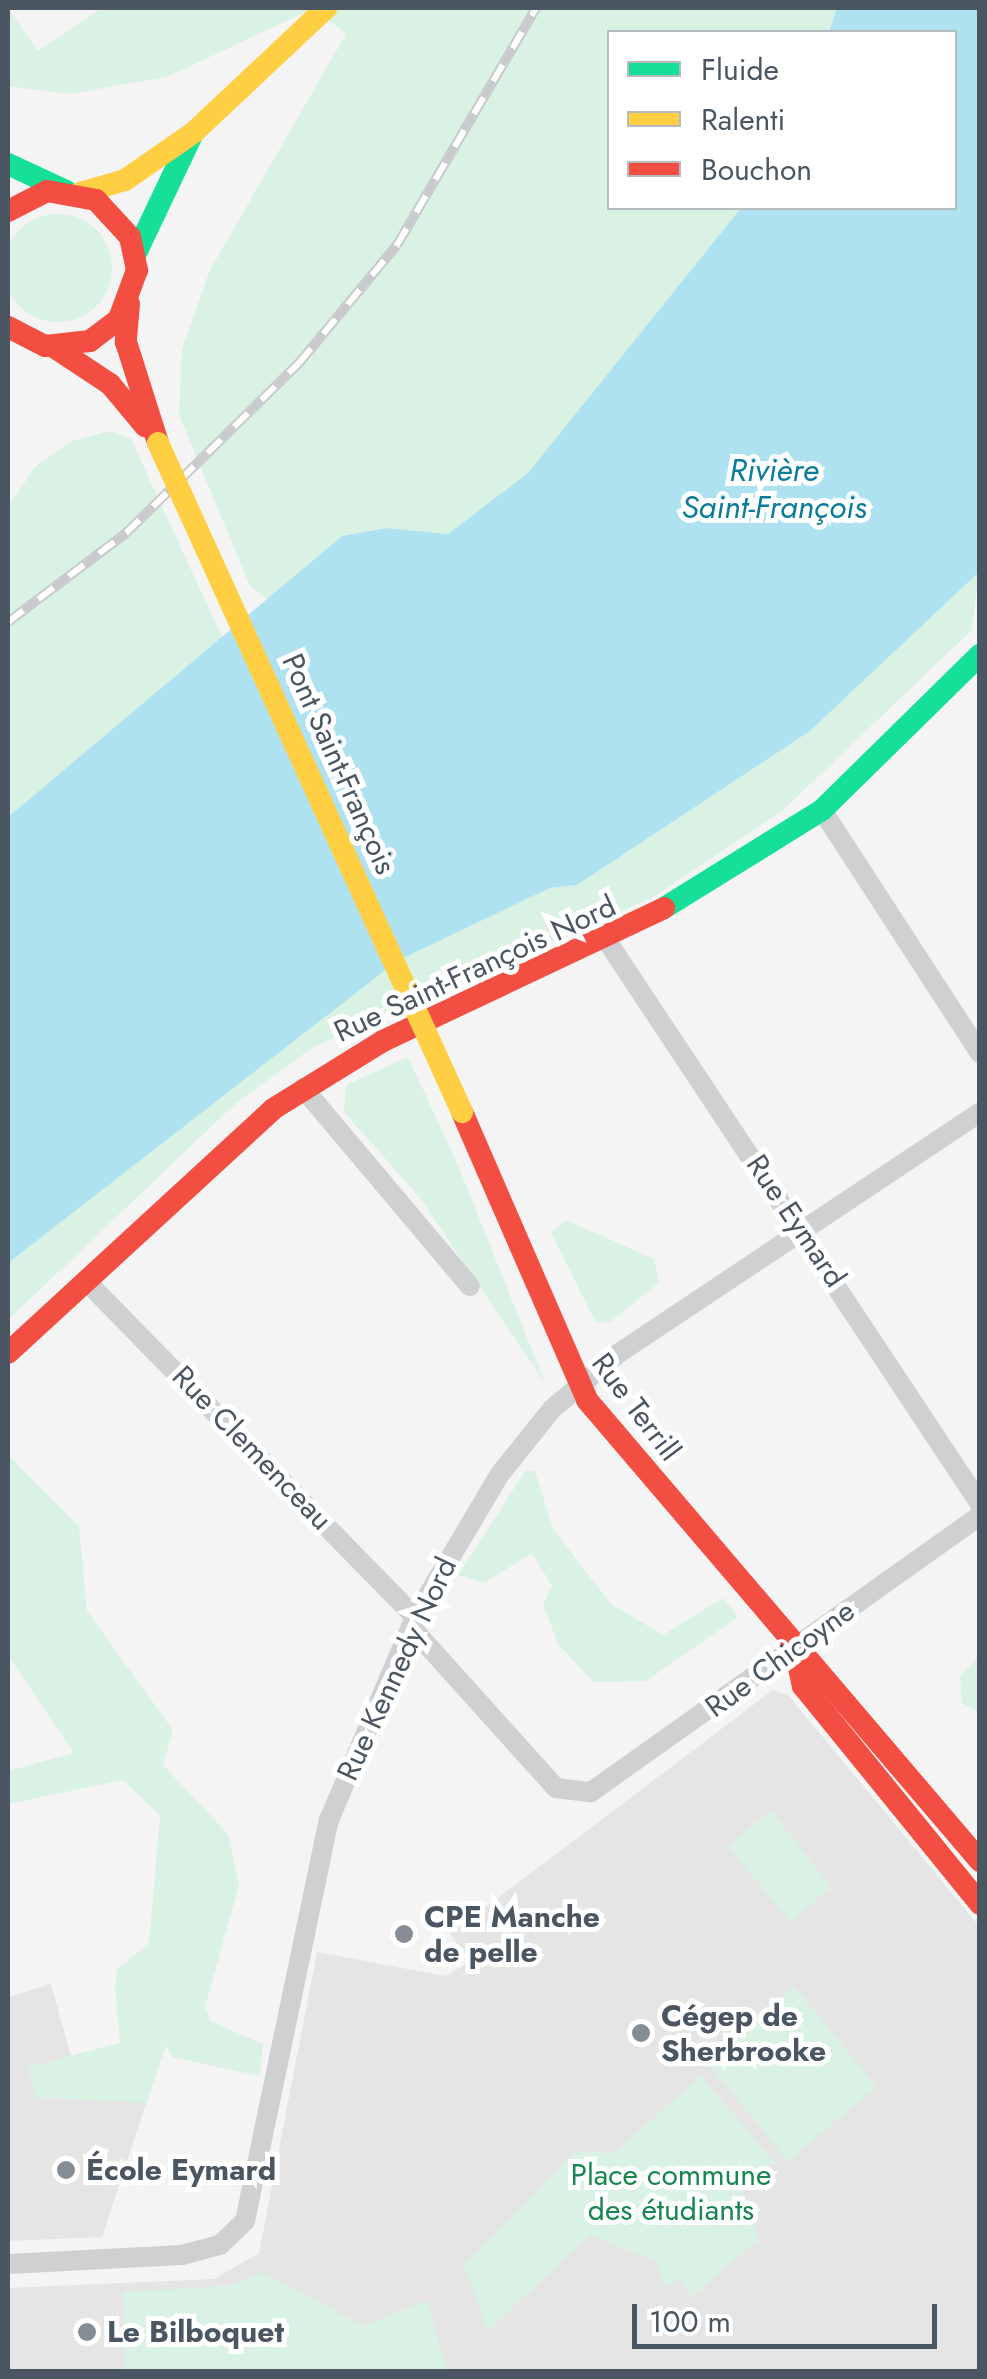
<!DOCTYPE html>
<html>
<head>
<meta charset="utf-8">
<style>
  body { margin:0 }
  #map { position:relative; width:987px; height:2379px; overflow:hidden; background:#f4f4f4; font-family:Jost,sans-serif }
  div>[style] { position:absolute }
  .education>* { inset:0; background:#e6e5e6 }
  .green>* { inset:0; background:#d9f2e3 }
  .round { border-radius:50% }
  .water>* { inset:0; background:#aee2f0 }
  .street>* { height:20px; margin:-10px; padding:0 10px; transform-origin:10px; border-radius:10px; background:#ced0d2 }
  .fast>* { height:22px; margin:-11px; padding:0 11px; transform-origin:11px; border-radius:11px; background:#16e098 }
  .slow>* { height:22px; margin:-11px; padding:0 11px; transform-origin:11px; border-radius:11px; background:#ffcf43 }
  .jam>* { height:22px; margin:-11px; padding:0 11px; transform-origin:11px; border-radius:11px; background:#f24e42 }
  .rail>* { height:10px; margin-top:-5px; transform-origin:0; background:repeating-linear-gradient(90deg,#fff 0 19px,#c9cacc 0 38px); box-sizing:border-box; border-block:2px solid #c9cacc }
  .slow-bridge>* { height:22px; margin:-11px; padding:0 11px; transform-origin:11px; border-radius:11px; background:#ffcf43 }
  .dots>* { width:28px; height:28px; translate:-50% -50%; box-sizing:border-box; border:5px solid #fff; border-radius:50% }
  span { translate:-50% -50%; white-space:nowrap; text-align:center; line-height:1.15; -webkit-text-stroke:10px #fff; paint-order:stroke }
  .street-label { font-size:30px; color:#4a5661 }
  .poi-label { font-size:30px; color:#4a5661; font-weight:700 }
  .left { translate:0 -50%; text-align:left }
  .park-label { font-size:30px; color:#17864f }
  .water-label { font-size:32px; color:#0c7c9b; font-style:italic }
  .frame { position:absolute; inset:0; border:10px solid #4a5661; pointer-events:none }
  .legend { position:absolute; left:607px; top:30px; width:350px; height:180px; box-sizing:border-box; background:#fff; border:2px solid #b7bbc0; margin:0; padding:12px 18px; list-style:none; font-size:30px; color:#4a5661 }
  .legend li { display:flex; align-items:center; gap:20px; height:50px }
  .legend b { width:50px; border:2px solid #b7bbc0 }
  .scale { position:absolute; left:632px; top:2304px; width:305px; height:45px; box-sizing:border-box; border:5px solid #4a5661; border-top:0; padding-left:12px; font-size:30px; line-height:35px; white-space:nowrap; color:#4a5661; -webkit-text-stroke:8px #fff; paint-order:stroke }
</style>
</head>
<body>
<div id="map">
  <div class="education">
    <i style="clip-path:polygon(773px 1690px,789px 1696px,979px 1926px,979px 2371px,8px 2371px,8px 2288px,214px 2279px,259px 2253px,317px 1952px,445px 1976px,471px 1961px,450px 1934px)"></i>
    <i style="clip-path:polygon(51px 1984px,71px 2056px,170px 2031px,102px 2237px,8px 2241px,8px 1997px)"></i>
  </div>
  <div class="green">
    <i style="clip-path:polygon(8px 8px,38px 51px,102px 8px,837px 8px,829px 32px,610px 32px,610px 208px,741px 208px,528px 473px,448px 534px,387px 528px,342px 536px,267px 599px,250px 586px,179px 415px,182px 349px,210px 270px,346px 34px,314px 8px,167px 77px,69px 94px,8px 86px)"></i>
    <i class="round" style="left:4px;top:214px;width:108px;height:108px"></i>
    <i style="clip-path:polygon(110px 431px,131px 439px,222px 637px,8px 817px,8px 507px,35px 467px,72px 441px)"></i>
    <i style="clip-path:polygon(979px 572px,972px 630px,782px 811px,655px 896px,312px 1048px,235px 1104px,8px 1320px,8px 1263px,218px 1094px,397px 961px,550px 888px,577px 885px,810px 731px)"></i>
    <i style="clip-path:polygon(408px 1057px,457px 1163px,545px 1383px,420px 1198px,344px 1112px,346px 1085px)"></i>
    <i style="clip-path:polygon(566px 1220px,654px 1259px,659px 1283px,609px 1323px,595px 1321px,551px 1232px)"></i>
    <i style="clip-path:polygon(8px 1455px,79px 1526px,87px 1611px,173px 1730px,163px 1765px,228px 1834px,239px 1885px,205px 2007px,210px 2021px,263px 2044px,260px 2076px,172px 2057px,166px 2045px,147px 2103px,36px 2097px,28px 2067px,120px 2043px,115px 1986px,118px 1968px,149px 1944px,160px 1816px,123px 1780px,8px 1804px,8px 1771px,74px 1753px,8px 1655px)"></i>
    <i style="clip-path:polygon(526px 1470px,535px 1471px,553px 1529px,611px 1604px,663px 1635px,723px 1598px,738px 1617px,646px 1681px,593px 1682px,558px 1644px,543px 1604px,552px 1586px,532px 1553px,484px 1583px,458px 1575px)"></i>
    <i style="clip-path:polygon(979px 1656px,979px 1713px,962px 1703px,960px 1676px)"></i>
    <i style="clip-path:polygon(771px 1810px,831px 1887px,790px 1922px,728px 1846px)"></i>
    <i style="clip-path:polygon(794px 1986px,877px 2087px,788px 2161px,705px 2060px)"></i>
    <i style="clip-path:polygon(701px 2076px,774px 2162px,740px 2189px,759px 2239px,691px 2297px,678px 2278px,665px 2288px,656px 2261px,590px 2235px,488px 2331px,464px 2265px,576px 2151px,614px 2153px)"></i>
    <i style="clip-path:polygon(262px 2273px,364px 2326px,427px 2301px,447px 2371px,125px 2371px,123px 2292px,230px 2286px)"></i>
  </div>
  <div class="water">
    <i style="clip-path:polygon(837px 8px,979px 8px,979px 572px,810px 731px,577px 885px,550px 888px,397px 961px,8px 1263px,8px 817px,342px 536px,387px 528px,448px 534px,528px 473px,741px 208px,954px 208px,954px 32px,829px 32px)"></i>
  </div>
  <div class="street">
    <i style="left:822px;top:810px;width:290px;rotate:57deg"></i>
    <i style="left:607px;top:941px;width:675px;rotate:56.47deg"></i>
    <i style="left:303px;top:1088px;width:259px;rotate:49.9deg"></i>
    <i style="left:86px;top:1281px;width:470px;rotate:45.6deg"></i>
    <i style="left:411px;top:1627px;width:217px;rotate:48deg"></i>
    <i style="left:556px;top:1788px;width:35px;rotate:7deg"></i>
    <i style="left:591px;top:1792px;width:477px;rotate:-35.4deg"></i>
    <i style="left:8px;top:2264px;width:174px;rotate:-3deg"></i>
    <i style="left:182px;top:2255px;width:39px;rotate:-15deg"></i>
    <i style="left:220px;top:2245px;width:35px;rotate:-44deg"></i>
    <i style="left:245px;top:2221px;width:410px;rotate:-78.2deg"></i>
    <i style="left:329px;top:1820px;width:220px;rotate:-67deg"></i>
    <i style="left:415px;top:1617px;width:166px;rotate:-59.3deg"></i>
    <i style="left:500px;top:1474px;width:83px;rotate:-51.3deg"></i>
    <i style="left:552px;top:1409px;width:87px;rotate:-39.9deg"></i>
    <i style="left:619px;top:1353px;width:434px;rotate:-33.7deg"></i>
  </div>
  <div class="fast">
    <i style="left:8px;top:164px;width:64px;rotate:25deg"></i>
    <i style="left:136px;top:253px;width:133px;rotate:-64.6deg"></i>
    <i style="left:664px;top:908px;width:186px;rotate:-31.8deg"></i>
    <i style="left:822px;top:810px;width:221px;rotate:-44.5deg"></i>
  </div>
  <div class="slow">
    <i style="left:80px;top:193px;width:47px;rotate:-16.1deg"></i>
    <i style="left:125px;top:180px;width:83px;rotate:-34.7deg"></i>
    <i style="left:193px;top:133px;width:183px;rotate:-43.2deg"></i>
  </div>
  <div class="jam">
    <i style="left:8px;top:211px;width:44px;rotate:-27.1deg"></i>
    <i style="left:47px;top:191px;width:50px;rotate:10.4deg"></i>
    <i style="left:96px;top:200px;width:50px;rotate:47.4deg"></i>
    <i style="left:130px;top:237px;width:34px;rotate:78deg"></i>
    <i style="left:137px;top:270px;width:52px;rotate:110.2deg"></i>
    <i style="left:119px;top:319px;width:36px;rotate:143deg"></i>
    <i style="left:90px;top:341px;width:45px;rotate:173.7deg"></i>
    <i style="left:45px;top:346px;width:42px;rotate:-152.8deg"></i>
    <i style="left:129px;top:304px;width:38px;rotate:95deg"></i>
    <i style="left:126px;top:342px;width:106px;rotate:72.4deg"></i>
    <i style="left:54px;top:347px;width:67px;rotate:33.5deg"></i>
    <i style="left:110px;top:384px;width:55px;rotate:50.2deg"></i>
    <i style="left:462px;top:1112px;width:314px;rotate:66.5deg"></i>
    <i style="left:587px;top:1400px;width:606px;rotate:49.55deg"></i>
    <i style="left:8px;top:1353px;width:360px;rotate:-42.6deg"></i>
    <i style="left:273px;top:1109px;width:129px;rotate:-31.7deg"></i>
    <i style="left:383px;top:1041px;width:311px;rotate:-25.3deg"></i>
    <i style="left:795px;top:1649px;width:38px;rotate:78deg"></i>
    <i style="left:803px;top:1686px;width:281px;rotate:50.9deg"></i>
  </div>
  <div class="rail">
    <i style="left:8px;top:622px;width:148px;rotate:-37deg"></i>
    <i style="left:126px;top:533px;width:243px;rotate:-44.5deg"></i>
    <i style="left:299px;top:363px;width:153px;rotate:-50.3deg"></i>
    <i style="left:397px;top:245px;width:275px;rotate:-59.6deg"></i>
  </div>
  <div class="slow-bridge">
    <i style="left:158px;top:443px;width:735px;rotate:65.56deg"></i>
  </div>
  <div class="dots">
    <i style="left:404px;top:1934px;background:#868d94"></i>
    <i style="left:641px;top:2033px;background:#868d94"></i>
    <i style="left:66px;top:2170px;background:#868d94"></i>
    <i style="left:87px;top:2332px;background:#868d94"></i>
  </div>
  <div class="street-label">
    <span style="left:339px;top:764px;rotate:66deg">Pont Saint-François</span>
    <span style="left:475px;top:969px;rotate:-25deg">Rue Saint-François Nord</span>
    <span style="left:796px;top:1221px;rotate:56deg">Rue Eymard</span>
    <span style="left:636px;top:1407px;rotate:53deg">Rue Terrill</span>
    <span style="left:252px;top:1448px;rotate:46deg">Rue Clemenceau</span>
    <span style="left:780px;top:1659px;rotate:-36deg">Rue Chicoyne</span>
    <span style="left:397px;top:1669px;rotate:-65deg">Rue Kennedy Nord</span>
  </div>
  <div class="poi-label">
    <span class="left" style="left:424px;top:1934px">CPE Manche<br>de pelle</span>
    <span class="left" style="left:661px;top:2033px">Cégep de<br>Sherbrooke</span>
    <span class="left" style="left:86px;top:2170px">École Eymard</span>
    <span class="left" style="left:107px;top:2332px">Le Bilboquet</span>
  </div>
  <div class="park-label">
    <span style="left:671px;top:2192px">Place commune<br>des étudiants</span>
  </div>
  <div class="water-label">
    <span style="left:774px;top:489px">Rivière<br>Saint-François</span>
  </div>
  <div class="frame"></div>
  <ul class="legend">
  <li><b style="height:12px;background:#16e098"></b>Fluide</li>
  <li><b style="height:12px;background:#ffcf43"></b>Ralenti</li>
  <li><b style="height:12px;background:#f24e42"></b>Bouchon</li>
  </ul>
  <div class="scale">100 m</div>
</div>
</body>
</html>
